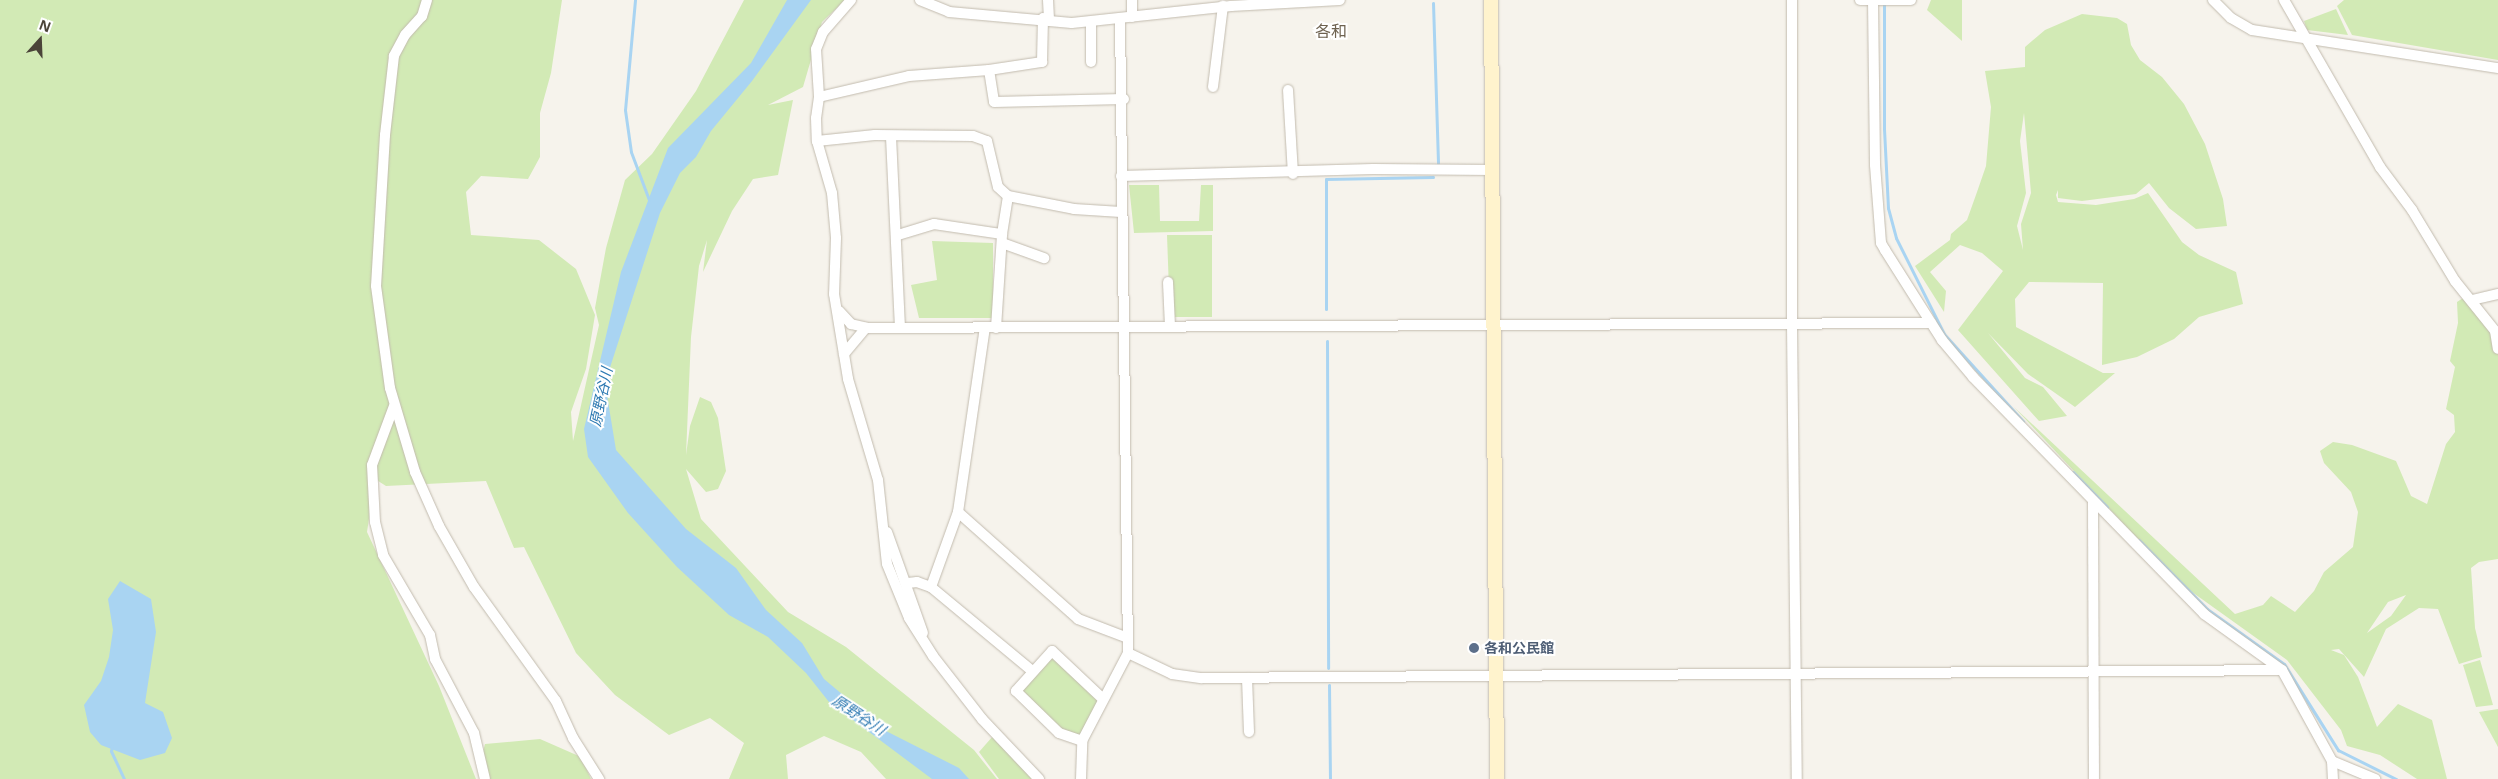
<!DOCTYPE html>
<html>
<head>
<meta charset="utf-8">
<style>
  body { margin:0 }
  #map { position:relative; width:2498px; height:779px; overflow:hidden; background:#f6f3ec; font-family:"Open Sans","Noto Sans JP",sans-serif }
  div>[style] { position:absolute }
  .green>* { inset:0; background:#d2eab5 }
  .water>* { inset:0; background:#a9d4f2 }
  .stream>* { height:3px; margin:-1.5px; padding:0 1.5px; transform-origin:1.5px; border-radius:1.5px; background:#a9d4f2 }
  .roads { filter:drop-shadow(0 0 1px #c2bbae) drop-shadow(0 0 1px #c2bbae) }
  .street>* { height:10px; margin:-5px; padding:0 5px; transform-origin:5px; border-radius:5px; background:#fff }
  .secondary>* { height:14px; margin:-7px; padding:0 7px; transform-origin:7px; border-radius:7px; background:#fff3cd }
  .dots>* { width:14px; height:14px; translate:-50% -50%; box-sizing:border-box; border:2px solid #fff; border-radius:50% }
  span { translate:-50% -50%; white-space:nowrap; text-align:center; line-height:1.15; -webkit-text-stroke:4px #fff; paint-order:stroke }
  .service-label { font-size:14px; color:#4e5e75; font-weight:700 }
  .left { translate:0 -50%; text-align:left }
  .water-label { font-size:15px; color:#2e7ab2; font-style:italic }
  .quarter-label { font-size:16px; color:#6e6250 }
  .north { position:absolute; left:15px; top:15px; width:50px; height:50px; -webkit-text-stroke:4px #fff; paint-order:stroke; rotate:20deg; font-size:14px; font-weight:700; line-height:20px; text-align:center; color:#4b4439 }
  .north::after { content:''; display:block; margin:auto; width:18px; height:22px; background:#4b4439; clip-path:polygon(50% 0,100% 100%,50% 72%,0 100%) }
</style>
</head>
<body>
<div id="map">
  <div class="green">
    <i style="clip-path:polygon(0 0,562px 0,551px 73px,540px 113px,540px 157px,528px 179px,481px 176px,466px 192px,471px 235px,539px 240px,576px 269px,595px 315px,586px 369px,571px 412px,573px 441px,599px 325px,595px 308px,606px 248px,625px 180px,652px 154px,696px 91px,744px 0,845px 0,822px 22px,803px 87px,768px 105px,793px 100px,778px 175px,753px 179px,732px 211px,703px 272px,707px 240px,699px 266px,691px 337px,686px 455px,690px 426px,700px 397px,711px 402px,718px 418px,726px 471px,718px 489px,706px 492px,686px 469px,701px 519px,788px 612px,846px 647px,974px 750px,997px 779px,886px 779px,861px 752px,824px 736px,786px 755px,788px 779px,729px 779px,744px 743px,710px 718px,669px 735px,615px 695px,576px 653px,524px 547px,514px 548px,486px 481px,386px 486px,375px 479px,367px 532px,439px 686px,476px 779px,0 779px)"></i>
    <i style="clip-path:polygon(1931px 0,1962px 0,1962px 41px,1927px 10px)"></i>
    <i style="clip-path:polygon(2344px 0,2498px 0,2498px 60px,2352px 35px,2337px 6px)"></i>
    <i style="clip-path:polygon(2336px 9px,2348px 35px,2307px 30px,2304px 21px)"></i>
    <i style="clip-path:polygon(evenodd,2082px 14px,2117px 18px,2127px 24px,2131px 45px,2140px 60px,2162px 77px,2184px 104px,2205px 144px,2223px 199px,2227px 226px,2196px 229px,2169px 208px,2149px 183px,2136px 194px,2082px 201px,2058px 198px,2058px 190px,2056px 195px,2058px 202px,2096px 205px,2134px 199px,2148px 193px,2182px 242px,2199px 255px,2236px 272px,2243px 304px,2199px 317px,2174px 339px,2137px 357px,2102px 365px,2103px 283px,2029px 282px,2015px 299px,2016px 327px,2103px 373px,2115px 373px,2075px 407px,2028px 374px,1988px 333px,2025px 378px,2043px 387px,2067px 416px,2039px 421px,1958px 330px,2003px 271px,1982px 253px,1960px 245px,1930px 272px,1946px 291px,1944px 312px,1915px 266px,1950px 240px,1951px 234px,1967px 220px,1977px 192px,1986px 166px,1991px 107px,1985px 71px,2025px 67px,2025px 47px,2045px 30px,2082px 14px,2024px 113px,2031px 193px,2021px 224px,2023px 250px,2017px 226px,2026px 193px,2020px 141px,2024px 113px)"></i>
    <i style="clip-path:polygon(1129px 185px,1159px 185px,1160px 221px,1199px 221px,1201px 185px,1213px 185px,1213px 231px,1134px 233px)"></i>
    <i style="clip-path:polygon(1167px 235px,1212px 235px,1212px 317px,1170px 317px)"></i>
    <i style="clip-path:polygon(932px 241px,993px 243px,993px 318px,919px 318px,911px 285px,937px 280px)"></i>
    <i style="clip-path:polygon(evenodd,2463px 298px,2487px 320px,2498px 349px,2498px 559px,2479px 562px,2471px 568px,2475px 628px,2482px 657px,2459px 664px,2438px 609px,2419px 608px,2386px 629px,2364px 677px,2339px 649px,2331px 650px,2344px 655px,2358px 677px,2377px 727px,2398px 704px,2432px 720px,2447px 779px,2417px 779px,2380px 755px,2347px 746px,2341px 730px,2287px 660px,2178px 582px,2014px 407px,2235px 614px,2263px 605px,2271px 596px,2295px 612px,2314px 591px,2324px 572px,2353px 547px,2358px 512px,2351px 492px,2324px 463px,2320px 451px,2333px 442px,2352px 445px,2396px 461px,2411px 496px,2427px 504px,2446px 444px,2455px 432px,2454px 415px,2446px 409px,2455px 367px,2450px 361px,2458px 323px,2457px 302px,2463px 298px,2406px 595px,2391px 616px,2367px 633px,2388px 602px,2406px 595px)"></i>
    <i style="clip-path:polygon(1051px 654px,1100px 700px,1080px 738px,1070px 736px,1019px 691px)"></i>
    <i style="clip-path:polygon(2480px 660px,2493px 705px,2476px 707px,2463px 665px)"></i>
    <i style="clip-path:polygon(2498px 709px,2498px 747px,2479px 712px)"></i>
    <i style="clip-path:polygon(993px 736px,1033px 779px,999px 779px,979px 752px)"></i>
    <i style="clip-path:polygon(540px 739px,581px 757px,591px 779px,484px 779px,481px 760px,485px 744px)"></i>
  </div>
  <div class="water">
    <i style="clip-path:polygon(787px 0,811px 0,752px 81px,711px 131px,696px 157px,680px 173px,660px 213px,605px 383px,616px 450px,686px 529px,736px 568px,766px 610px,802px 643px,824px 679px,886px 731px,959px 768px,969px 779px,932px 779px,829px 702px,806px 673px,768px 637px,729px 615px,677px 567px,628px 513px,588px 457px,584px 429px,621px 272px,668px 148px,751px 63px)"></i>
    <i style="clip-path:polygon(120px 581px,151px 599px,156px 632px,145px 703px,163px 712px,172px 738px,165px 753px,140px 760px,101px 745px,90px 732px,84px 705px,101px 681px,109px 657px,113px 630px,108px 599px)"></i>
  </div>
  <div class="stream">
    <i style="left:635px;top:0;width:110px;rotate:95.2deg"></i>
    <i style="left:625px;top:110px;width:42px;rotate:81.9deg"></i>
    <i style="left:631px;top:152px;width:51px;rotate:69.4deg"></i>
    <i style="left:1433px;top:3px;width:162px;rotate:88.2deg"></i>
    <i style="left:1884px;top:3px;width:126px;rotate:90deg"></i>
    <i style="left:1884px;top:129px;width:79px;rotate:87.1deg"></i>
    <i style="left:1888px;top:208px;width:31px;rotate:75deg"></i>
    <i style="left:1896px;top:238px;width:107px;rotate:63.4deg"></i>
    <i style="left:1944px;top:334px;width:118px;rotate:47.8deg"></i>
    <i style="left:1326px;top:309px;width:130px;rotate:-90deg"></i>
    <i style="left:1326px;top:179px;width:107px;rotate:-1.1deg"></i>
    <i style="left:1327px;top:341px;width:327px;rotate:89.8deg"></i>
    <i style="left:2073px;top:472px;width:49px;rotate:45.8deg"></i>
    <i style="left:2139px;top:540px;width:97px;rotate:45.4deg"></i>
    <i style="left:2207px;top:609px;width:95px;rotate:35.5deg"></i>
    <i style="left:2284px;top:664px;width:102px;rotate:57.9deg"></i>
    <i style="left:2338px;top:750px;width:65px;rotate:26.6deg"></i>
    <i style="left:1329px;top:685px;width:94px;rotate:89.4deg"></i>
    <i style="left:112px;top:746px;width:5px;rotate:101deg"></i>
    <i style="left:111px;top:751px;width:31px;rotate:65deg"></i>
  </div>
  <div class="roads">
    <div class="street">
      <i style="left:427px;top:0;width:17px;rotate:107deg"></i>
      <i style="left:422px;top:16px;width:25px;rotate:132deg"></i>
      <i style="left:405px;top:35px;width:24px;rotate:118deg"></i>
      <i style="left:394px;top:56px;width:80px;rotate:96.5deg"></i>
      <i style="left:385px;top:135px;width:151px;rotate:93.4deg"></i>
      <i style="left:376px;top:286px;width:103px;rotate:82.2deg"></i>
      <i style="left:390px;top:388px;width:88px;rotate:73.4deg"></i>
      <i style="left:415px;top:472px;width:59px;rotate:66deg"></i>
      <i style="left:439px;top:526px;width:70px;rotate:60.2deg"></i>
      <i style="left:474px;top:587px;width:140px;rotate:54.3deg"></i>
      <i style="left:556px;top:701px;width:41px;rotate:65.3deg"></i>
      <i style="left:573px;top:738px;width:49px;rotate:57.6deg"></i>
      <i style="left:851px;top:0;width:43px;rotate:131.2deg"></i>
      <i style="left:823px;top:32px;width:18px;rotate:112deg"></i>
      <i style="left:816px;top:49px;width:48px;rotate:86.4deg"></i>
      <i style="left:819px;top:97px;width:21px;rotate:98deg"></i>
      <i style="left:816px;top:118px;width:23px;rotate:88deg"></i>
      <i style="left:817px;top:141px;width:54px;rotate:73.9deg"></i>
      <i style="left:832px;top:193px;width:45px;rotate:84.9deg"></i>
      <i style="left:836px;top:238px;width:56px;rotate:92deg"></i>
      <i style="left:834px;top:294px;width:86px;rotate:80.6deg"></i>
      <i style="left:848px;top:379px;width:105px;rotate:73.5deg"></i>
      <i style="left:878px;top:480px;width:84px;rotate:83.9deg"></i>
      <i style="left:887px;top:564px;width:58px;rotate:67.8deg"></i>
      <i style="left:909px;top:618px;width:45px;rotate:57.7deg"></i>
      <i style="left:933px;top:656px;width:80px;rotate:52.1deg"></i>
      <i style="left:982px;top:719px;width:83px;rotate:46.5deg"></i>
      <i style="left:920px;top:0;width:31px;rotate:22deg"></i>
      <i style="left:949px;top:12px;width:123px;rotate:5.1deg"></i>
      <i style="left:1072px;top:23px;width:160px;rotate:-6.1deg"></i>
      <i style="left:1231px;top:6px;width:109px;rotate:-3.2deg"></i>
      <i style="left:1048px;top:0;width:19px;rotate:87deg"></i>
      <i style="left:1792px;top:0;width:324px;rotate:90deg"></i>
      <i style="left:1792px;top:324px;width:455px;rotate:89.4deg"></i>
      <i style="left:1860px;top:0;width:51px"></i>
      <i style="left:1873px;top:0;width:165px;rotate:89.3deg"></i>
      <i style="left:1875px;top:165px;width:78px;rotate:85.6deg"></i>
      <i style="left:1881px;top:243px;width:8px;rotate:60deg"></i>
      <i style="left:1885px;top:250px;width:107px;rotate:57.7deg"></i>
      <i style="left:1942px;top:340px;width:48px;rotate:50deg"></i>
      <i style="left:1973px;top:377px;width:331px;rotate:45.7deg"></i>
      <i style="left:2204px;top:614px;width:96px;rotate:35.7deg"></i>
      <i style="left:2282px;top:670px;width:104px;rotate:61.2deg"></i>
      <i style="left:2332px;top:761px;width:18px;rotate:87deg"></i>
      <i style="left:2213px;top:0;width:25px;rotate:45deg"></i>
      <i style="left:2231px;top:18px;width:24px;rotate:30deg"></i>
      <i style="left:2252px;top:30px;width:249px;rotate:8.8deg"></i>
      <i style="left:2284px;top:0;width:193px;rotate:60.1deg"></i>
      <i style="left:2380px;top:167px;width:54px;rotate:53.3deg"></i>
      <i style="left:2412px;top:210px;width:83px;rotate:58.8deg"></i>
      <i style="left:2455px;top:281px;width:64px;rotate:51.3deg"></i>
      <i style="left:2495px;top:331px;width:18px;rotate:81deg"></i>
      <i style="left:1132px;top:17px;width:17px;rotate:-90deg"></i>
      <i style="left:1091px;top:62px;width:40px;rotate:-90deg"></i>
      <i style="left:989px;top:70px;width:32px;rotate:81deg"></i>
      <i style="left:994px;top:102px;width:130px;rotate:-1.3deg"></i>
      <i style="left:1213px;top:87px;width:82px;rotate:-83deg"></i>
      <i style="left:1288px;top:90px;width:84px;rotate:86.6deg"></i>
      <i style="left:819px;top:97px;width:92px;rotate:-13.1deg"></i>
      <i style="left:909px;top:76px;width:80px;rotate:-4.3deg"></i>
      <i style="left:989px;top:70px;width:54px;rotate:-8.6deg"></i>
      <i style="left:1042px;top:62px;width:44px;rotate:-88.7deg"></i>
      <i style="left:891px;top:137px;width:190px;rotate:87.3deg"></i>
      <i style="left:817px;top:141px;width:58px;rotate:-5.9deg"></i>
      <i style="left:875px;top:135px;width:98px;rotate:0.6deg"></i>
      <i style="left:973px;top:136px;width:15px;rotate:20deg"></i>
      <i style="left:987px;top:141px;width:47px;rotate:76.6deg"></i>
      <i style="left:998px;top:187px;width:13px;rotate:42deg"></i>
      <i style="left:1008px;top:196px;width:67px;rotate:11.1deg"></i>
      <i style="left:1074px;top:209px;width:47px;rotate:3.7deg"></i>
      <i style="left:1121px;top:176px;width:252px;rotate:-1.6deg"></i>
      <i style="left:1373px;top:169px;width:120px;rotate:0.5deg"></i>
      <i style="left:898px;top:235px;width:38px;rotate:-17deg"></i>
      <i style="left:934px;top:224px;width:69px;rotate:8.4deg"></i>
      <i style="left:1002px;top:243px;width:45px;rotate:19.7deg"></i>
      <i style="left:1168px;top:282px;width:44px;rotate:87.4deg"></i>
      <i style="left:2472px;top:300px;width:27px;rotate:-13deg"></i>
      <i style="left:839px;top:311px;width:18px;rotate:47deg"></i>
      <i style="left:851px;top:324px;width:18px;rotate:13deg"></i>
      <i style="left:869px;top:328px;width:1062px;rotate:-0.27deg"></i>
      <i style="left:996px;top:328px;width:94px;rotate:-86.3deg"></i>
      <i style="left:1002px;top:234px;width:38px;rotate:-81deg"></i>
      <i style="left:844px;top:354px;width:34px;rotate:-50deg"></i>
      <i style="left:394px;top:406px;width:63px;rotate:110.4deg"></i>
      <i style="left:372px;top:465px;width:57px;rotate:87deg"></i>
      <i style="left:375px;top:522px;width:34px;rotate:76deg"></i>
      <i style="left:383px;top:555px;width:93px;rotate:59.6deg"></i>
      <i style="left:430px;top:635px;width:25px;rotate:78deg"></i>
      <i style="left:435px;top:659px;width:84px;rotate:62.2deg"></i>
      <i style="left:474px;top:733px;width:47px;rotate:76.6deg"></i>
      <i style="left:2093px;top:501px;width:278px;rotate:89.8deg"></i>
      <i style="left:958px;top:512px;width:161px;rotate:41.7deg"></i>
      <i style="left:1078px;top:619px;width:53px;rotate:20.8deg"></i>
      <i style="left:887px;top:532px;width:107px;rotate:70.4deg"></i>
      <i style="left:908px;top:583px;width:9px;rotate:-6deg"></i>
      <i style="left:917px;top:582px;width:15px;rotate:20deg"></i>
      <i style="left:931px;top:587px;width:131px;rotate:39.7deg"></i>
      <i style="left:931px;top:587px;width:80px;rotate:-70.2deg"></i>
      <i style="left:958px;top:512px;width:186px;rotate:-81.7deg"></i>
      <i style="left:1128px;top:653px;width:49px;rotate:25.5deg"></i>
      <i style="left:1172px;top:674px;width:30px;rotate:8deg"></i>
      <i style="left:1202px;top:678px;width:1080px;rotate:-0.42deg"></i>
      <i style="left:1247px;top:678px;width:54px;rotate:87.9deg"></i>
      <i style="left:1103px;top:699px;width:70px;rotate:-136.7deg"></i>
      <i style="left:1052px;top:651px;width:54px;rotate:132deg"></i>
      <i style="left:1016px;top:691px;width:60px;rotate:44.3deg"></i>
      <i style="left:1059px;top:733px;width:24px;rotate:19deg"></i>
      <i style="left:1082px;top:741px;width:99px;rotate:-62.4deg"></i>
      <i style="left:1128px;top:653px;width:633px;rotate:-90.72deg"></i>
      <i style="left:2332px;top:761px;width:47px;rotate:22.7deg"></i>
      <i style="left:1081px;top:779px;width:38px;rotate:-88deg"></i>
    </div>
    <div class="secondary">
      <i style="left:1491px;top:0;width:779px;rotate:89.56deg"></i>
    </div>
  </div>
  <div class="dots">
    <i style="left:1474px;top:648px;background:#5c6f8a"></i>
  </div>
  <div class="service-label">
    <span class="left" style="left:1484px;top:648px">各和公民館</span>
  </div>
  <div class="water-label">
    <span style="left:601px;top:397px;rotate:-78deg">原野谷川</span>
    <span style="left:859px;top:715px;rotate:33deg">原野谷川</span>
  </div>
  <div class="quarter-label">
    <span style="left:1331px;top:31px">各和</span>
  </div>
  <div class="north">N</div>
</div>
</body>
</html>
